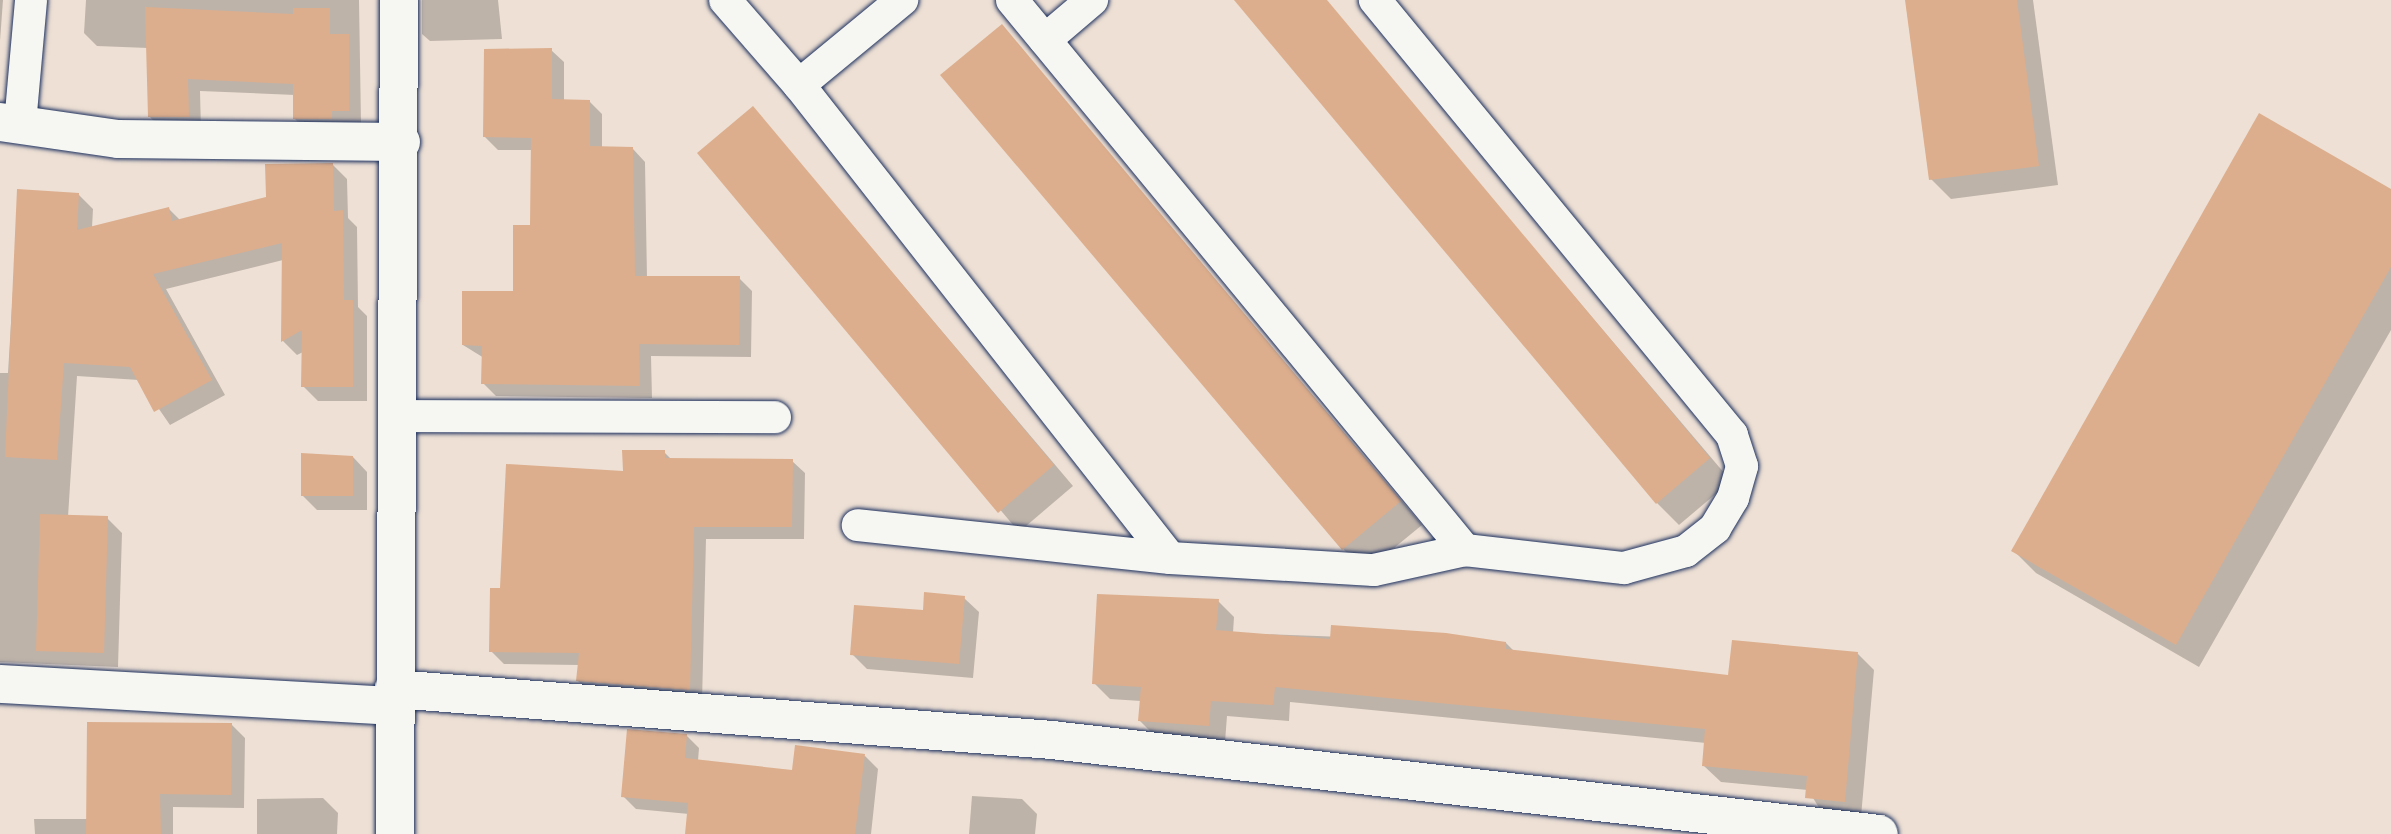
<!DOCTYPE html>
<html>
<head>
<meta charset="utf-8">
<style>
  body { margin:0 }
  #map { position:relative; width:2391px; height:834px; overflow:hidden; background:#eee0d4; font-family:"Shantell Sans",sans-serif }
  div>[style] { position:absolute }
  .shadow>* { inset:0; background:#0003 }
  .building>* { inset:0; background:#dcae8d }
  .roads { filter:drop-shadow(0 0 2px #1b2f5e) drop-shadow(0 0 2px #1b2f5e) }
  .lane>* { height:32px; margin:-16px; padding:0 16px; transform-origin:16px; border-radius:16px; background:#f6f6f2 }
  .street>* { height:38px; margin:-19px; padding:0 19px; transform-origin:19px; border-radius:19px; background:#f6f6f2 }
  .secondary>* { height:38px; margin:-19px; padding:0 19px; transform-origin:19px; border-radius:19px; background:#f6f6f2 }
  span { translate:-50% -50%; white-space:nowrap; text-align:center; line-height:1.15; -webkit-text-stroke:5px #f6f6f2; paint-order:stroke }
</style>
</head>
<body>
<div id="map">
  <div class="shadow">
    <i style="clip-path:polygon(0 0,3px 0,0 41px)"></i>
    <i style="clip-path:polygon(86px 0,359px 0,361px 123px,307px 131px,294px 118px,295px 95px,200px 91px,201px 130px,162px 130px,150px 117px,148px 48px,97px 46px,84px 33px)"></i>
    <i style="clip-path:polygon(422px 0,498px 0,502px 39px,430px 41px,422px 34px)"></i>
    <i style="clip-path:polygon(1265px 0,1323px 0,1731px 481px,1679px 525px,1657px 503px)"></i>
    <i style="clip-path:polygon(1907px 0,2033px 0,2058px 185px,1951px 199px,1931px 179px)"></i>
    <i style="clip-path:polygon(1002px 26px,1422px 525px,1366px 571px,1343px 549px)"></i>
    <i style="clip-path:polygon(551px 50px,564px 62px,564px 101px,590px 102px,602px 114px,602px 148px,633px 149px,645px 162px,647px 278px,739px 278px,752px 291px,751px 357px,651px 356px,652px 398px,496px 396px,483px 383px,484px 358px,463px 345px,515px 293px,532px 227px,533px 150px,498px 150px,485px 137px)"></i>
    <i style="clip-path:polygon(753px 108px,1073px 486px,1019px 532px,699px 153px)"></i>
    <i style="clip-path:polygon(333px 165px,347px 179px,348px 218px,357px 227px,358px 307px,367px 316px,367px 401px,318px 401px,303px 386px,303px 352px,297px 355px,283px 341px,283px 260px,166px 289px,225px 395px,170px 425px,139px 380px,77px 376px,68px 517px,107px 518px,122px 533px,118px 667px,0 662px,0 373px,8px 373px,19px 191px,79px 195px,93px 209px,92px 228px,169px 209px,181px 221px,268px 199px)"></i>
    <i style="clip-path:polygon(2391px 191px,2391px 330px,2199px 667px,2036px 573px,2013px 550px)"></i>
    <i style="clip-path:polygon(664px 452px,672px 460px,792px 461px,805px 473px,804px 539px,706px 539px,702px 702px,591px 693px,578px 681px,579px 665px,504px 664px,491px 651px,501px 590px,624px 473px)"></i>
    <i style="clip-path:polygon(353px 457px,367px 472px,367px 510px,317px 510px,303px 496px)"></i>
    <i style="clip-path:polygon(964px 598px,979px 612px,973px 678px,867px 669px,852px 654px,924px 612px)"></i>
    <i style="clip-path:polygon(1218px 601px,1234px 617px,1233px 633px,1506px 643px,1515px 652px,1730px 677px,1858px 654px,1874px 670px,1861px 817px,1823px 814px,1808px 790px,1721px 782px,1704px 766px,1706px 743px,1290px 702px,1289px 721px,1227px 716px,1225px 742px,1156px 737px,1140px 721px,1141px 701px,1110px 699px,1094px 683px)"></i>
    <i style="clip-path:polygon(231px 724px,245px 738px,244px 808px,173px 807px,173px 834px,35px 834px,34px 819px,88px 819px)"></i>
    <i style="clip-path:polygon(686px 735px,699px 748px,698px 761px,794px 772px,865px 756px,878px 769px,871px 834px,687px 834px,689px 814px,636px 809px,623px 796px)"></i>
    <i style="clip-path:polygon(972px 796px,1022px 799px,1037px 814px,1035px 834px,969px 834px)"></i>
    <i style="clip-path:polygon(323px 798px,338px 813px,337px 834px,257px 834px,257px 799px)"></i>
  </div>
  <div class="building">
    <i style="clip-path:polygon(1234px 0,1327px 0,1710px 458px,1656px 504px)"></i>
    <i style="clip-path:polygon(1905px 0,2017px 0,2039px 166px,1929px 180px)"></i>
    <i style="clip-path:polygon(145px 7px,293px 14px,293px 8px,330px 8px,330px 34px,349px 34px,349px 111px,332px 111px,332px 119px,293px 119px,293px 84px,188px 79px,189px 117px,148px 117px)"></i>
    <i style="clip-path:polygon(1002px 24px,1401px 501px,1342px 550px,940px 75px)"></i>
    <i style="clip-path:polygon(552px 48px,552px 99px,590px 100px,590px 146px,633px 147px,635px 276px,740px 276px,739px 345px,639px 344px,640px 386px,481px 384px,482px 346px,462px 345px,462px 291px,513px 291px,513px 225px,530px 225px,531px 138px,483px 137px,484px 49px)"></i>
    <i style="clip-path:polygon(753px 106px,1054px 465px,998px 513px,697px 153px)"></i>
    <i style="clip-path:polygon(2259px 113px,2391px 189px,2391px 267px,2176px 645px,2011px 551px)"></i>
    <i style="clip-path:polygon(333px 163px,334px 211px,343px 210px,344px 300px,353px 300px,353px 387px,301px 387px,302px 330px,281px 342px,282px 243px,153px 274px,212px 380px,154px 412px,130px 367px,64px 363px,57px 460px,5px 457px,17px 189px,79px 193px,77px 230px,169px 207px,172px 221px,266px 197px,265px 164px)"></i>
    <i style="clip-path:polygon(622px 450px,665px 450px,665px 458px,793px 459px,792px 527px,694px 527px,690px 690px,576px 681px,579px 653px,489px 652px,490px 588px,500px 588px,506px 464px,623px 471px)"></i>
    <i style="clip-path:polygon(301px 453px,353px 456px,353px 496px,301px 496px)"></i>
    <i style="clip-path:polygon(40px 514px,108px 516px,104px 653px,36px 651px)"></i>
    <i style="clip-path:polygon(924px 592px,965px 596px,959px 664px,850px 655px,854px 605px,923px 610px)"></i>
    <i style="clip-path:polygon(1097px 594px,1219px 599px,1216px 630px,1330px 639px,1331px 625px,1446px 633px,1506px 642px,1506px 649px,1728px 675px,1732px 640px,1858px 652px,1845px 802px,1805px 798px,1807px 776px,1702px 766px,1705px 729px,1275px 687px,1273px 705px,1211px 701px,1209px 726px,1138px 721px,1141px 687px,1092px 684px)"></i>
    <i style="clip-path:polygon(87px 722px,232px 723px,231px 795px,160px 794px,161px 834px,86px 834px)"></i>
    <i style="clip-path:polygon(627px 729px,687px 734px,685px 758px,792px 770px,795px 745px,865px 754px,855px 834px,685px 834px,688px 803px,621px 797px)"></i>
  </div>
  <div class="roads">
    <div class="lane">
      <i style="left:725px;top:0;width:113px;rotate:49deg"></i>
      <i style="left:799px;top:85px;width:601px;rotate:51.89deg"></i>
      <i style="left:1170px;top:558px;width:314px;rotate:-174deg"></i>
      <i style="left:1012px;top:0;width:713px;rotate:50.52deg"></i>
      <i style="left:1045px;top:40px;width:62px;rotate:-40.4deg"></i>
      <i style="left:799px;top:85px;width:134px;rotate:-39.5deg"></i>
      <i style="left:20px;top:124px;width:124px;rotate:-84.9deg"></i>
      <i style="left:398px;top:416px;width:377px;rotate:0.2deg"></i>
      <i style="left:1170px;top:558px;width:204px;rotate:3.4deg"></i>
      <i style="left:1374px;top:570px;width:93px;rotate:-12.4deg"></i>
      <i style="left:1465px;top:550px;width:160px;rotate:6.5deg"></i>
      <i style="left:1624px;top:568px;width:64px;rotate:-15.3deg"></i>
      <i style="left:1686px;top:551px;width:37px;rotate:-38deg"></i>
      <i style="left:1715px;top:528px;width:35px;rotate:-59deg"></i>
      <i style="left:1733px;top:498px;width:33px;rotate:-74deg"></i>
      <i style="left:1742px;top:466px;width:33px;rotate:-108deg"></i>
      <i style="left:1732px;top:435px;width:563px;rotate:-129.38deg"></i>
    </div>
    <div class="street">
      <i style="left:0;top:122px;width:119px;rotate:8.2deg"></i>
      <i style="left:118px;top:139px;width:283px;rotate:0.6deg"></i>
      <i style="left:0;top:684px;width:395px;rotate:3.2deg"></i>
      <i style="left:394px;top:689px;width:660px;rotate:4.43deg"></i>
      <i style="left:1052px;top:740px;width:832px;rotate:6.48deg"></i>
    </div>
    <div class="secondary">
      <i style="left:395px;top:834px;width:834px;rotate:-89.73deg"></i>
    </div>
  </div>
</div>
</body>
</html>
